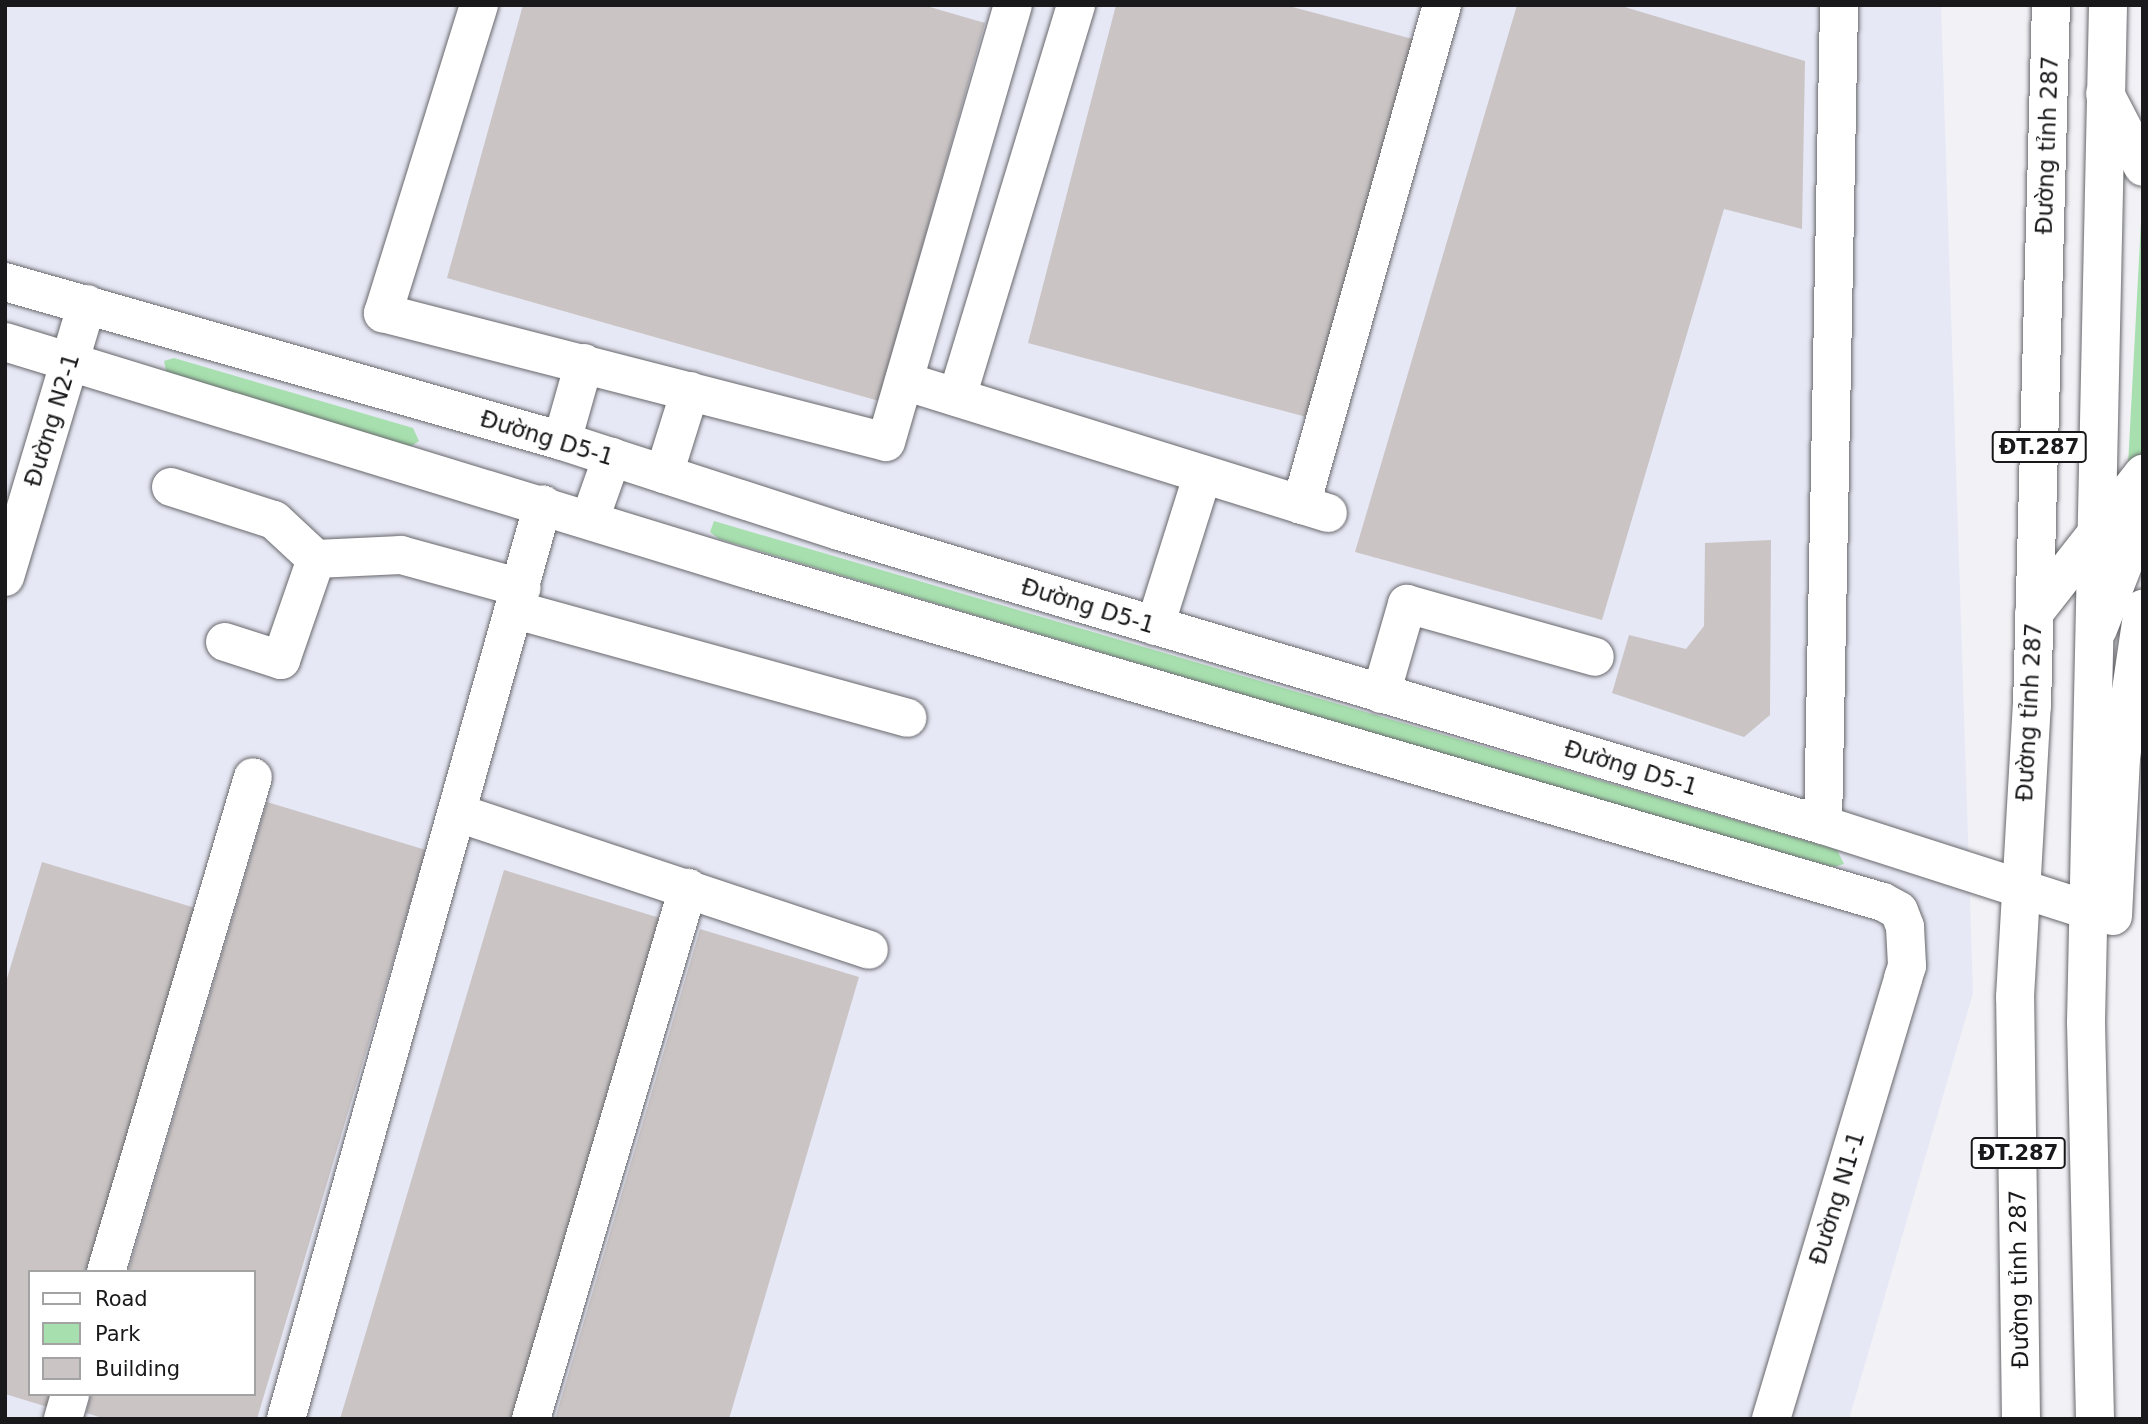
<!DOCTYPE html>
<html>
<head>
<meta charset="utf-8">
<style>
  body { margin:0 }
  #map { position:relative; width:2148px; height:1424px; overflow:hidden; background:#f1f1f6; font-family:"DejaVu Sans",sans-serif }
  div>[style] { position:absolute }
  .built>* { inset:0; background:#e7e8f5 }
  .green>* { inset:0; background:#a7dfae }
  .building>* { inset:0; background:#cac4c5 }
  .roads { filter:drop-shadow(0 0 2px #67686c) drop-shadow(0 0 2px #67686c) }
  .minor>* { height:38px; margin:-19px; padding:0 19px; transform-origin:19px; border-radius:19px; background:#fff }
  .major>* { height:38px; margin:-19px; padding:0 19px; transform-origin:19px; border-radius:19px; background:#fff }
  .highway>* { height:38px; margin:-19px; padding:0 19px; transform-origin:19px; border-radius:19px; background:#fff }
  span { translate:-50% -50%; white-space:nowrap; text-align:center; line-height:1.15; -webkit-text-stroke:5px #fff; paint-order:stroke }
  .shield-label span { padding:2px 5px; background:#fff; border:2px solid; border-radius:5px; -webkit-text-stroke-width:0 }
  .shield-label { font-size:21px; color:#19191b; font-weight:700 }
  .street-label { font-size:23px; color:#19191b }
  .frame { position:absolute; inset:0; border:7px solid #19191b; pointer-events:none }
  .legend { position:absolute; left:28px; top:1270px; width:228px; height:126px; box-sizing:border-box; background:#fff; border:2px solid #a3a3a4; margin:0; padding:9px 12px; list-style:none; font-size:21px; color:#19191b }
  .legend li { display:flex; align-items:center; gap:14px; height:35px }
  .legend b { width:35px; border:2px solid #a3a3a4 }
</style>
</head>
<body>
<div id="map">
  <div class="built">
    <i style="clip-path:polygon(evenodd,5px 5px,1941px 5px,1973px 993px,1849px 1419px,5px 1419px,5px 5px,30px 1272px,254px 1272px,254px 1394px,30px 1394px,30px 1272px)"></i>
  </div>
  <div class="green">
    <i style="clip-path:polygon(2142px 203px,2143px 463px,2128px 466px)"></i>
    <i style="clip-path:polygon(174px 358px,413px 428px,419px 441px,409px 448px,167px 375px,164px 361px)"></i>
    <i style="clip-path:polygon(714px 521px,1837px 850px,1844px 864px,1834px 867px,1694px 828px,719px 539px,710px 532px)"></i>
  </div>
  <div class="building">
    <i style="clip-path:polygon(523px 5px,923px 5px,985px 23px,879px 401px,447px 278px)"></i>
    <i style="clip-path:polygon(1116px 5px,1285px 5px,1424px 42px,1325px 422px,1028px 343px)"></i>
    <i style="clip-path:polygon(1517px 5px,1618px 5px,1805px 61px,1802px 229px,1724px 209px,1602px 620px,1355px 552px)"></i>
    <i style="clip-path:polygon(1771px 540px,1770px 715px,1744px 737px,1612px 693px,1629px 635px,1686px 649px,1704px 626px,1705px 543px)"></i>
    <i style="clip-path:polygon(267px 802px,426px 850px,257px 1419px,106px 1419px,86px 1413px,91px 1394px,254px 1394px,254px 1272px,128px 1272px)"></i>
    <i style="clip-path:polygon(42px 862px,199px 909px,91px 1272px,30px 1272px,30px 1394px,55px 1394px,51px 1408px,5px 1394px,5px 985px)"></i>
    <i style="clip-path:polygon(504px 870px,663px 919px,514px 1419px,340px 1419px)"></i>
    <i style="clip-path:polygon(700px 929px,859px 977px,729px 1419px,555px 1419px)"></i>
  </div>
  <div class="roads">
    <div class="minor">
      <i style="left:479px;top:5px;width:323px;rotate:107.3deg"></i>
      <i style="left:383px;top:313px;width:519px;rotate:14.38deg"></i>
      <i style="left:886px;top:442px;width:455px;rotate:-73.8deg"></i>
      <i style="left:904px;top:381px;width:444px;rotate:17.3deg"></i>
      <i style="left:957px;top:397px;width:410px;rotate:-73.1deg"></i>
      <i style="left:562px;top:441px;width:81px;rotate:-74.2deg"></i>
      <i style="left:664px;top:474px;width:87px;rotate:-72.6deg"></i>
      <i style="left:171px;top:487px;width:108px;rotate:17.8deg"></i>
      <i style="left:274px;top:520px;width:57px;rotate:42.9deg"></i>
      <i style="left:316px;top:559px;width:85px;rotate:-2.7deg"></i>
      <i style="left:401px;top:555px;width:125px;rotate:15.3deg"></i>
      <i style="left:1301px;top:505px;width:520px;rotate:-74.25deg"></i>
      <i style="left:5px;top:577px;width:285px;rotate:-73.3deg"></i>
      <i style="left:516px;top:610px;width:406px;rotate:15.4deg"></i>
      <i style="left:1155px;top:626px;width:159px;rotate:-72.5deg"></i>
      <i style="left:225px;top:642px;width:59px;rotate:17.8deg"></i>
      <i style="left:281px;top:660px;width:107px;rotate:-70.9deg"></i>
      <i style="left:1381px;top:694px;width:94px;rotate:-73.9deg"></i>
      <i style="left:1407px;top:604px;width:195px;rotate:15.7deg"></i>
      <i style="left:458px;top:813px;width:433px;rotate:18.4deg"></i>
      <i style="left:1823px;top:825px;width:820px;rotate:-88.88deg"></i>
      <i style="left:2113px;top:916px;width:158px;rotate:-87.1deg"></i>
      <i style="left:2121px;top:758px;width:151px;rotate:-81.6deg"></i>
      <i style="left:106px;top:1272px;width:516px;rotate:-73.46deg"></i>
      <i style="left:63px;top:1419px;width:26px;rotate:-74deg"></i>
      <i style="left:286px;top:1419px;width:950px;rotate:-74.31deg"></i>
      <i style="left:531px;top:1419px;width:554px;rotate:-73.53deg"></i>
      <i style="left:1771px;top:1419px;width:460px;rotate:-73.3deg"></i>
    </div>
    <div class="major">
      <i style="left:5px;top:282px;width:579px;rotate:15.93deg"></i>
      <i style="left:562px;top:441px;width:291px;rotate:18deg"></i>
      <i style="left:839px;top:531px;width:1027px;rotate:16.64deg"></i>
      <i style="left:1823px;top:825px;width:278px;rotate:17.8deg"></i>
      <i style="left:5px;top:342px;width:782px;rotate:17.02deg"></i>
      <i style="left:753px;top:571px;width:1177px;rotate:16.33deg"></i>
      <i style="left:1883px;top:902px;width:18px;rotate:29deg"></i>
      <i style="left:1899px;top:911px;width:17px;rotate:69deg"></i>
      <i style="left:1905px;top:927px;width:39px;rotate:87deg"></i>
      <i style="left:1907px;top:966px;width:13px;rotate:108deg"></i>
      <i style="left:590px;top:519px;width:66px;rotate:-70.5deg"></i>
      <i style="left:2021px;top:1419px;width:422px;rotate:-90.8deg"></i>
      <i style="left:2015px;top:997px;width:291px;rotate:-86.7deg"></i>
      <i style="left:2032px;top:706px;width:701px;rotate:-88.45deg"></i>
      <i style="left:2095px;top:1419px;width:397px;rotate:-91.3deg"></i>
      <i style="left:2086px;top:1022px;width:1017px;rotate:-88.76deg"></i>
    </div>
    <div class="highway">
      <i style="left:2105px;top:94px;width:82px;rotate:62.5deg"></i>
      <i style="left:2034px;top:613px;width:177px;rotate:-51.9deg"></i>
      <i style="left:2098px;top:629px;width:123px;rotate:-68.6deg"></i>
    </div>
  </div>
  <div class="shield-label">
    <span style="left:2039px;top:447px">ĐT.287</span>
    <span style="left:2018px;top:1153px">ĐT.287</span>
  </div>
  <div class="street-label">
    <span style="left:2047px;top:145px;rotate:-88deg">Đường tỉnh 287</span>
    <span style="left:52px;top:420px;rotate:-73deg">Đường N2-1</span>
    <span style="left:547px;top:438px;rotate:17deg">Đường D5-1</span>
    <span style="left:1088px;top:606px;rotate:17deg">Đường D5-1</span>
    <span style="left:2029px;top:712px;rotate:-87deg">Đường tỉnh 287</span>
    <span style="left:1631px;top:768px;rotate:17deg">Đường D5-1</span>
    <span style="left:1837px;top:1198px;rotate:-73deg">Đường N1-1</span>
    <span style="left:2019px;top:1279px;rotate:-91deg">Đường tỉnh 287</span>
  </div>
  <div class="frame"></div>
  <ul class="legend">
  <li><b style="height:9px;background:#fff"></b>Road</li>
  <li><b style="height:19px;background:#a7dfae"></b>Park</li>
  <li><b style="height:19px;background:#cac4c5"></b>Building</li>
  </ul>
</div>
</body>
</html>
